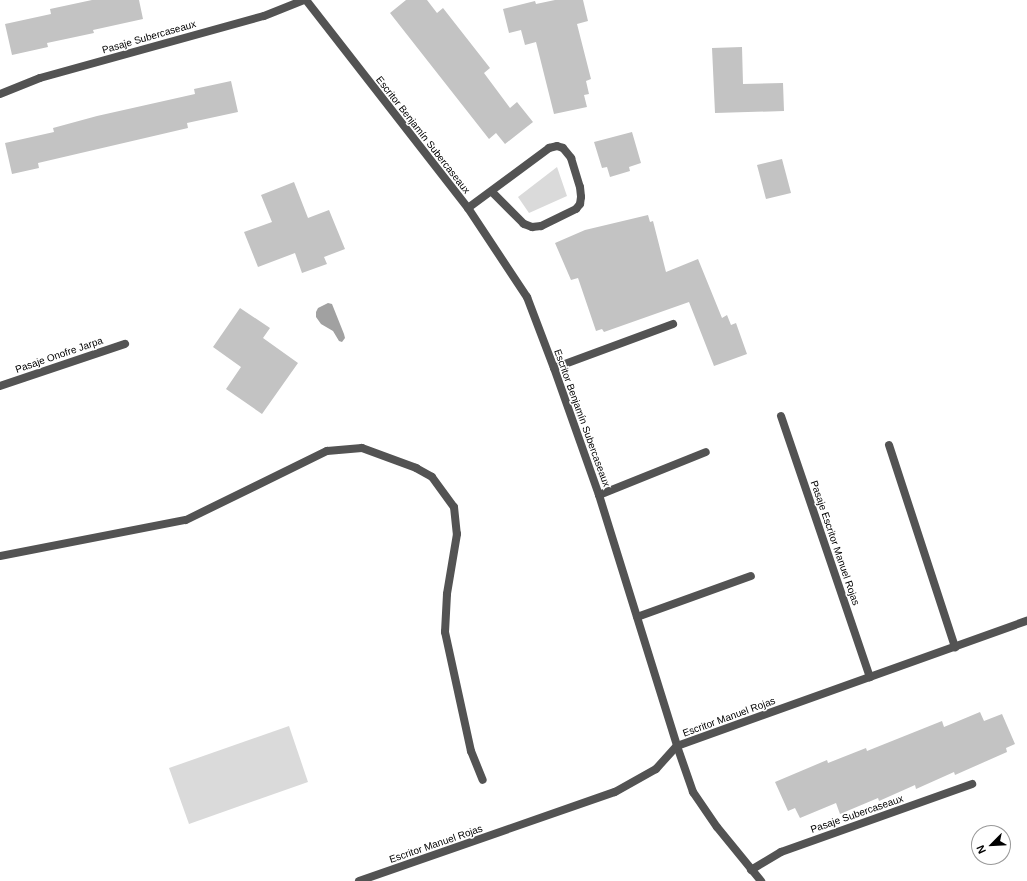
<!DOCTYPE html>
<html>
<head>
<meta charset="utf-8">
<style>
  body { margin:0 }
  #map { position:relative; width:1027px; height:881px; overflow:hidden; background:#fff; font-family:Arial,sans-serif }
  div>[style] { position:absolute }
  .green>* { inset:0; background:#dadada }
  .water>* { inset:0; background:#a1a1a1 }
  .building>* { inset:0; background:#c3c3c3 }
  .lane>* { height:8px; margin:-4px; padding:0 4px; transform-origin:4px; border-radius:4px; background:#535353 }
  .street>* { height:8px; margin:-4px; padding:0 4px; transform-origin:4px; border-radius:4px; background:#535353 }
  span { translate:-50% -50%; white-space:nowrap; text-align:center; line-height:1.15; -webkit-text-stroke:3px #fff; paint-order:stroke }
  .street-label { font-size:10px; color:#000 }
  .north { position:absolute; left:971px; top:825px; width:40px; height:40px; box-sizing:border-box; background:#fff; border:1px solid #999; border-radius:50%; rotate:246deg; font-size:11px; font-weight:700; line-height:16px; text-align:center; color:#000 }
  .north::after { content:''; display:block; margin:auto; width:14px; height:18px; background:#000; clip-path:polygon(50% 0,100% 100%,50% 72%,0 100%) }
</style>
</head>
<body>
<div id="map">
  <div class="green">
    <i style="clip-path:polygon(557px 167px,567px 196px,529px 213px,518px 197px)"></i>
    <i style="clip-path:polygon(289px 726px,308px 782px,189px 824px,169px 768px)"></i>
  </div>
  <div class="water">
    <i style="clip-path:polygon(328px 303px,332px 304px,344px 334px,345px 338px,342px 342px,339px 341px,333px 331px,321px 324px,316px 317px,316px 312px,318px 308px)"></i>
  </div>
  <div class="building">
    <i style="clip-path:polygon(92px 0,139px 0,143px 19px,93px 30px,94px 33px,47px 43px,48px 47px,12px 55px,5px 24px,51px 14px,50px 9px)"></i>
    <i style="clip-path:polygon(406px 0,427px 0,437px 13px,443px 8px,490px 68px,484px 73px,510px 108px,517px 102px,533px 122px,505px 144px,496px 133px,489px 139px,390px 13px)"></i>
    <i style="clip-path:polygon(555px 0,583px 0,588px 21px,577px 24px,591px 79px,586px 81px,589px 94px,584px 95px,587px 107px,554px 114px,536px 42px,525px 45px,521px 30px,509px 33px,503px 9px,535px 1px,536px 4px)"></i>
    <i style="clip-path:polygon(742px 47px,743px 84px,783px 83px,784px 111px,715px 113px,712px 48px)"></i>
    <i style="clip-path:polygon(231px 81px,238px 112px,187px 123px,188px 128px,38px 163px,39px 168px,12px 174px,5px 143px,54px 132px,53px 128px,97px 116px,195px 94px,194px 89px)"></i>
    <i style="clip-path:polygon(632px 132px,641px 163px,629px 167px,630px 171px,610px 177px,607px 167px,602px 168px,594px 142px)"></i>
    <i style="clip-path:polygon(782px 159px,791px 193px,766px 199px,757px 165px)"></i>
    <i style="clip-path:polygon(294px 182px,308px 218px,329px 210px,345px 249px,324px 257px,327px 264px,302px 273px,295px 253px,258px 267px,244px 232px,272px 222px,261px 195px)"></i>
    <i style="clip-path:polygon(648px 215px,650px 222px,653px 221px,666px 272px,698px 259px,722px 318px,727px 315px,731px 325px,736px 323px,747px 354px,714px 366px,689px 302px,604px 332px,602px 329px,596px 331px,578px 278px,571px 280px,555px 243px,585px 230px)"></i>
    <i style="clip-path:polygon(240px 308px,270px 328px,263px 338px,298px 363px,262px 414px,226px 389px,241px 367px,213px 347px)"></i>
    <i style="clip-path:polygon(980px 712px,984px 721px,1002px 714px,1015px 744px,1006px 748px,1007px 752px,955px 775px,954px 772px,916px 789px,915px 785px,879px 801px,878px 798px,840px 814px,836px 803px,800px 818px,795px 808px,788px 811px,775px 782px,827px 760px,828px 763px,866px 748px,867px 751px,942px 721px,944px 727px)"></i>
  </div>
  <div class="lane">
    <i style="left:0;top:556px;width:189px;rotate:-11deg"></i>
    <i style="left:186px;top:520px;width:157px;rotate:-26.1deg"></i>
    <i style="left:327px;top:451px;width:35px;rotate:-5deg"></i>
    <i style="left:362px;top:448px;width:58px;rotate:20.3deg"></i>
    <i style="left:416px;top:468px;width:18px;rotate:29deg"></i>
    <i style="left:432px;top:477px;width:37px;rotate:54deg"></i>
    <i style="left:454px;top:507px;width:27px;rotate:84deg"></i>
    <i style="left:457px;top:534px;width:61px;rotate:99.5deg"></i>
    <i style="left:447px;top:594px;width:38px;rotate:93deg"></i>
    <i style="left:445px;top:632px;width:122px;rotate:77.7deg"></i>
    <i style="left:471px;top:751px;width:31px;rotate:68deg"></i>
  </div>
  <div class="street">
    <i style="left:306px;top:0;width:264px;rotate:52.1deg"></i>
    <i style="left:468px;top:208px;width:107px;rotate:56.5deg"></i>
    <i style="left:527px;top:297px;width:76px;rotate:69.2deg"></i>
    <i style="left:554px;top:368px;width:135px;rotate:70.5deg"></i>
    <i style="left:599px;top:495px;width:263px;rotate:72.7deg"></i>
    <i style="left:677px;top:746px;width:49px;rotate:70.8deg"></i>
    <i style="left:693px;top:792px;width:42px;rotate:55.6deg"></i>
    <i style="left:717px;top:827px;width:70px;rotate:50.8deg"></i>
    <i style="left:0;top:94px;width:43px;rotate:-21.8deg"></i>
    <i style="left:40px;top:78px;width:232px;rotate:-15.5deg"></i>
    <i style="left:264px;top:16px;width:43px;rotate:-21.8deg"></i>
    <i style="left:468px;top:208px;width:101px;rotate:-36.5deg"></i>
    <i style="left:549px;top:148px;width:8px;rotate:-14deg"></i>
    <i style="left:557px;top:146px;width:6px;rotate:18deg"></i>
    <i style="left:563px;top:148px;width:13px;rotate:51deg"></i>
    <i style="left:571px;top:158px;width:30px;rotate:73deg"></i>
    <i style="left:580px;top:187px;width:10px;rotate:84deg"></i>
    <i style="left:581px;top:197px;width:7px;rotate:98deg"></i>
    <i style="left:580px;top:204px;width:6px;rotate:129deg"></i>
    <i style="left:576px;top:209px;width:39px;rotate:154deg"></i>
    <i style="left:541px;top:226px;width:9px;rotate:174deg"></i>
    <i style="left:532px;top:227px;width:9px;rotate:-159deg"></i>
    <i style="left:524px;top:224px;width:45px;rotate:-135deg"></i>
    <i style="left:554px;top:368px;width:127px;rotate:-20.3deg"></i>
    <i style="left:0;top:386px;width:132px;rotate:-18.6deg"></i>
    <i style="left:781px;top:416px;width:276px;rotate:71.2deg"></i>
    <i style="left:889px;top:445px;width:213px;rotate:71.9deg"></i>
    <i style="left:599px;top:495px;width:115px;rotate:-21.9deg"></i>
    <i style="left:637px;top:617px;width:121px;rotate:-19.8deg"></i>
    <i style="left:751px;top:870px;width:35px;rotate:-31deg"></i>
    <i style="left:781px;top:852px;width:203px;rotate:-19.6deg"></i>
    <i style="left:359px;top:881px;width:271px;rotate:-19.2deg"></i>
    <i style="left:615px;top:792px;width:47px;rotate:-29.3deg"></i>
    <i style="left:656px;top:769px;width:31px;rotate:-48deg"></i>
    <i style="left:677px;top:746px;width:372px;rotate:-19.7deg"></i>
  </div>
  <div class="street-label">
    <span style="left:149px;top:37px;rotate:-16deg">Pasaje Subercaseaux</span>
    <span style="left:423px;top:135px;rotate:52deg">Escritor Benjamín Subercaseaux</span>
    <span style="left:59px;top:355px;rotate:-19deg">Pasaje Onofre Jarpa</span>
    <span style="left:582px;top:418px;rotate:70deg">Escritor Benjamín Subercaseaux</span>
    <span style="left:835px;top:543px;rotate:71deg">Pasaje Escritor Manuel Rojas</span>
    <span style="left:729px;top:717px;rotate:-20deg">Escritor Manuel Rojas</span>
    <span style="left:857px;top:814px;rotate:-19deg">Pasaje Subercaseaux</span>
    <span style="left:436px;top:844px;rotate:-19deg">Escritor Manuel Rojas</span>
  </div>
  <div class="north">N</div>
</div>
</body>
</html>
